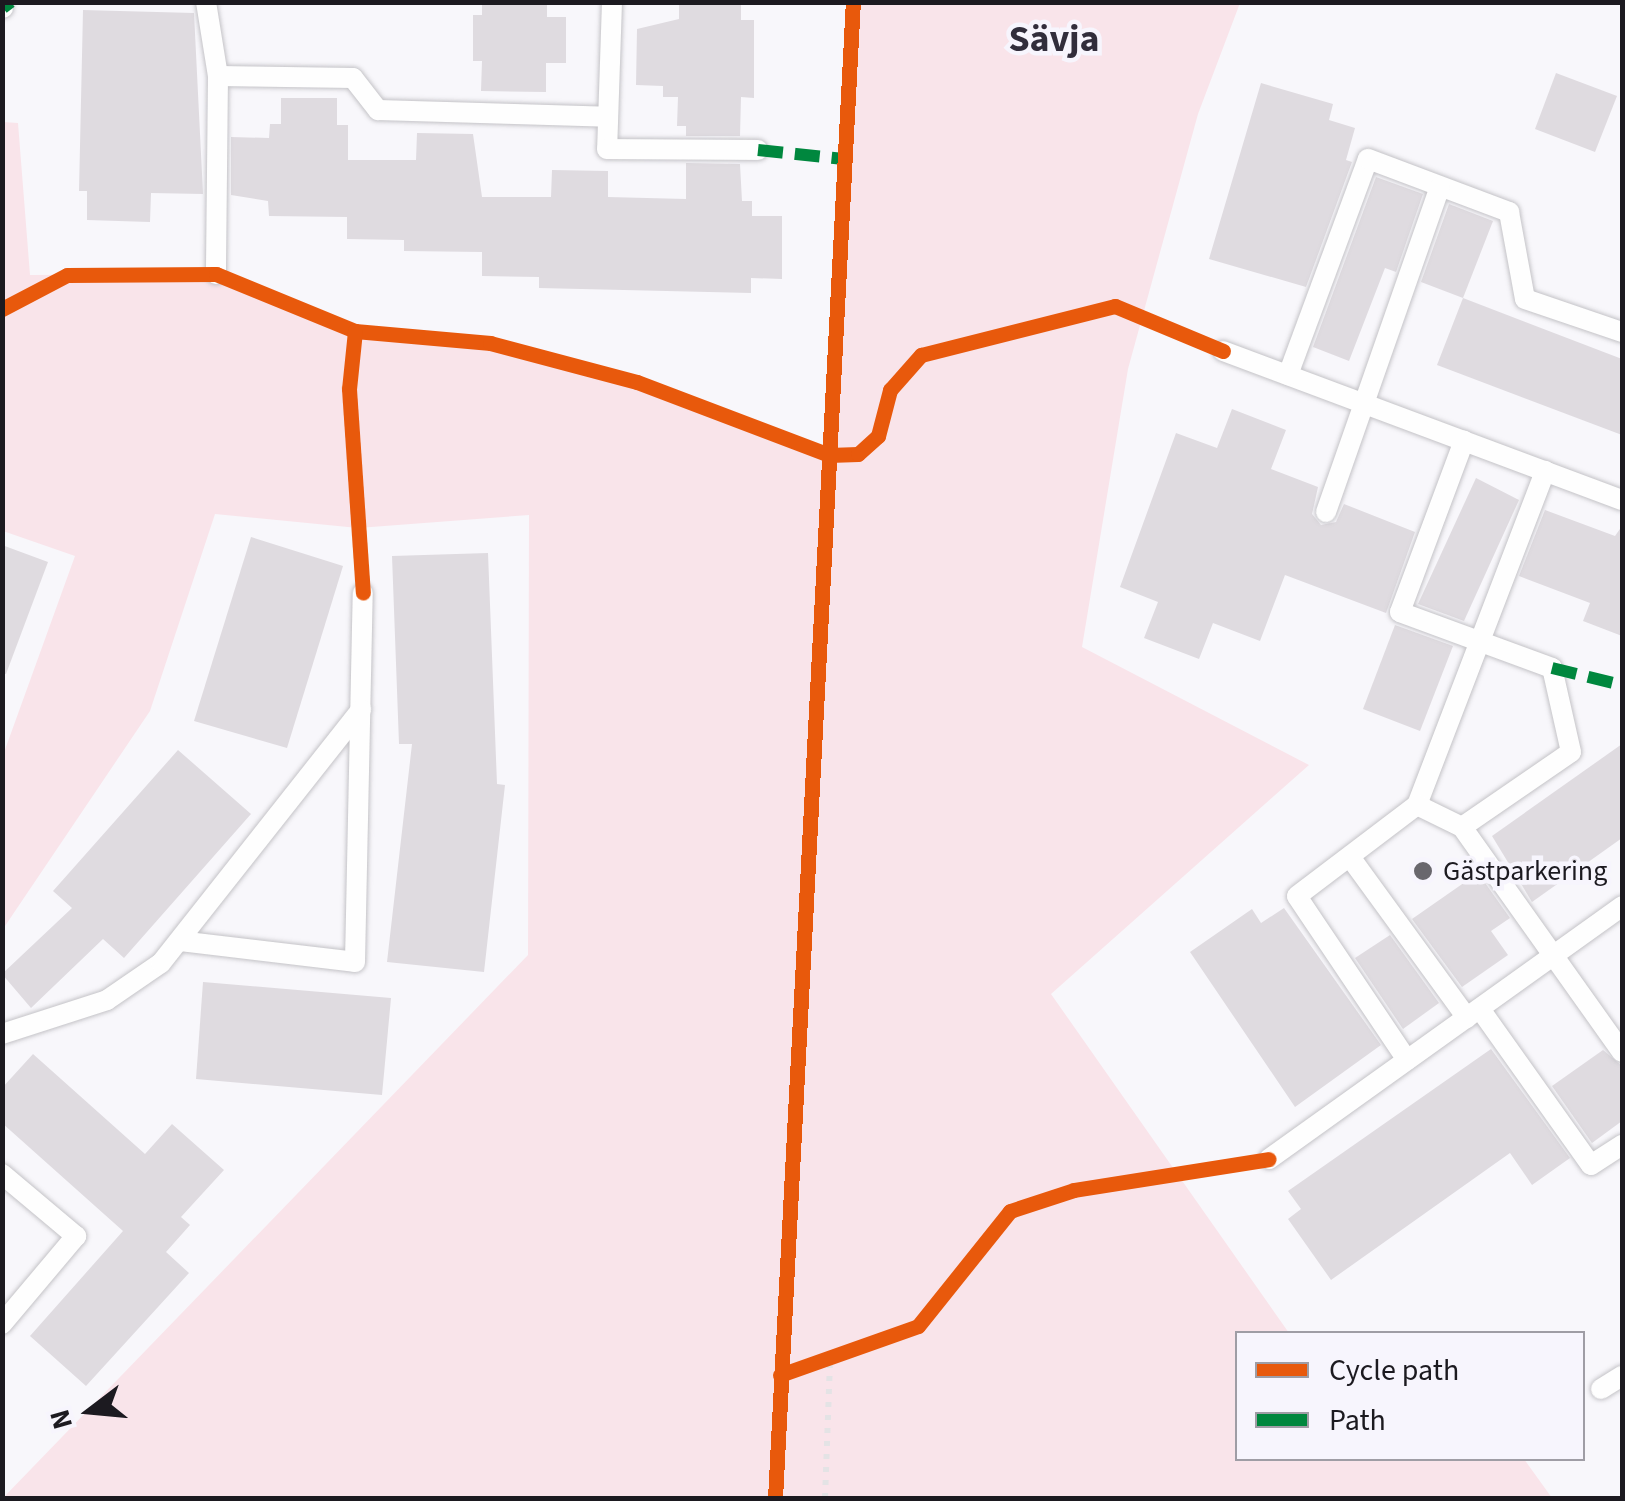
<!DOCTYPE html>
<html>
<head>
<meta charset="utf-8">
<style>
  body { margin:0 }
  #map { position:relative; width:1625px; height:1501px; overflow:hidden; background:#f8f7fb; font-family:"Source Sans 3",sans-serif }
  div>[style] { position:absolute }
  .green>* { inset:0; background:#f9e4ea }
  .building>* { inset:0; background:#dfdbe0 }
  .path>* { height:6px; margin-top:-3px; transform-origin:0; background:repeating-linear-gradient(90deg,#e4e3e5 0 5px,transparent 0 13px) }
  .roads { filter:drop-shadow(0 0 2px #c4c3c7) drop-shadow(0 0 2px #c4c3c7) }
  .service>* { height:20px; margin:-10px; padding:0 10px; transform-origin:10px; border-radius:10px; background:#fefefe }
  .quiet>* { height:12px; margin-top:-6px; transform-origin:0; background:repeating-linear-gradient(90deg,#00873e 0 25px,transparent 0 37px) }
  .cycleway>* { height:15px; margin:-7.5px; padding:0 7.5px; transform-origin:7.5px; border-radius:7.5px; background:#e8590c }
  .dots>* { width:28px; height:28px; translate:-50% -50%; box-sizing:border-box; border:5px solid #f7f5fd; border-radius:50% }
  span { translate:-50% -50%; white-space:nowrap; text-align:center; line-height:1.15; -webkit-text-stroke:9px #f7f5fd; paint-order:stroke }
  .poi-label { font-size:28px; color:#1c1a20 }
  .left { translate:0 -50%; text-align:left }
  .district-label { font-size:38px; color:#312d3b; font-weight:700 }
  .frame { position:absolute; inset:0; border:5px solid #1c1a20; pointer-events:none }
  .legend { position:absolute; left:1235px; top:1331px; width:350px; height:130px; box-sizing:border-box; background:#f7f5fd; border:2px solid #9f9da5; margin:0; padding:12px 18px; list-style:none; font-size:30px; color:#1c1a20 }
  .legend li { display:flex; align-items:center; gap:20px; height:50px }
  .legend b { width:50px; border:2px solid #9f9da5 }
  .north { position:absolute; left:40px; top:1361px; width:100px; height:100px; -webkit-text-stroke:8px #f7f5fd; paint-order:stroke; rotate:254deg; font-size:28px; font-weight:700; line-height:40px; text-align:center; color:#1c1a20 }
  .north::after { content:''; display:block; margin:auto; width:35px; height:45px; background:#1c1a20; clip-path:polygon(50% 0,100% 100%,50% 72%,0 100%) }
</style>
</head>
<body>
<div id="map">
  <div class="green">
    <i style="clip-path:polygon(853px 3px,1240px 3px,1198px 114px,1128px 369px,1082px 647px,1309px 765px,1051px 994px,1289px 1333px,1238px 1334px,1238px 1458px,1524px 1459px,1552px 1498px,3px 1498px,528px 955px,529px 515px,358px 528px,215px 514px,150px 711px,3px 929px,2px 758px,75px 556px,3px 531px,3px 122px,18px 123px,30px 275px,216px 274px,355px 331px,490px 343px,637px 382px,829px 455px)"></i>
  </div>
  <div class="building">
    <i style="clip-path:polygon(482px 2px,547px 2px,547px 17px,566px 17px,566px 63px,546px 63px,546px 92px,481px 91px,482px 61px,473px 61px,473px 15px,482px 15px)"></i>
    <i style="clip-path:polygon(679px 2px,741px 2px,741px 20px,754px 20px,754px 98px,741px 97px,740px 136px,686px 136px,686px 126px,677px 126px,678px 97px,663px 97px,663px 86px,636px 85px,637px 29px,679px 19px)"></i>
    <i style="clip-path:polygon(83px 10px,194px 13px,203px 194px,151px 193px,150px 222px,87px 220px,87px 191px,79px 191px)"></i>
    <i style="clip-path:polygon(1556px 73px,1617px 96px,1595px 152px,1535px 129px)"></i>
    <i style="clip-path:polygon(1261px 83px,1333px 104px,1329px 120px,1355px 128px,1346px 160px,1352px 162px,1306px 287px,1209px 259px)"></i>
    <i style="clip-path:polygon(281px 98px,337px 98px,337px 125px,348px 125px,348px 160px,416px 160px,417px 133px,473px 134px,482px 197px,551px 197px,552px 170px,608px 171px,608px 197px,686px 199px,686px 163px,740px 164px,742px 201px,752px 201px,752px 216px,782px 216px,782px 279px,751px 278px,751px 293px,539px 288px,539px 277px,482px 276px,482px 252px,404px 251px,404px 240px,347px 239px,347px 217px,269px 216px,268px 201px,231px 195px,231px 137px,269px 138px,270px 124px,281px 124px)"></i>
    <i style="clip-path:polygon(1376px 177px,1423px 194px,1396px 272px,1385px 268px,1349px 361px,1313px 347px)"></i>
    <i style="clip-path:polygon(1449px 204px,1493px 221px,1463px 298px,1421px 282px)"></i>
    <i style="clip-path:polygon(1463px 298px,1622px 359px,1622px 435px,1437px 365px)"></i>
    <i style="clip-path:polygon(1232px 409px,1286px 430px,1271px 469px,1318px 487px,1312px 514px,1321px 525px,1336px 522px,1344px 504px,1415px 532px,1386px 613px,1285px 575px,1260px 641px,1213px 623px,1199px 659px,1144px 638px,1158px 602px,1120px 587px,1176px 433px,1217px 448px)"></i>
    <i style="clip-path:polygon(1476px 478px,1519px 500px,1464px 621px,1418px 604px)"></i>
    <i style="clip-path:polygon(1545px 510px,1615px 536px,1622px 526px,1622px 636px,1583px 621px,1590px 603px,1519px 576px)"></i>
    <i style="clip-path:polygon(251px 537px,343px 566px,287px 748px,194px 721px)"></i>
    <i style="clip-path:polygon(2px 545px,48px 562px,6px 674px,2px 673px)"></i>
    <i style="clip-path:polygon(488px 553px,497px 784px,505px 785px,484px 972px,387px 962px,412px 744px,399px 744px,392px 556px)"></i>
    <i style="clip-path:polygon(1395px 625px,1453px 646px,1420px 731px,1363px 709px)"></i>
    <i style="clip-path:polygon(1622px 744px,1622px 838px,1532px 902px,1492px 836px)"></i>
    <i style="clip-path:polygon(178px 750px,251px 814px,124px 958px,103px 939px,31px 1008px,2px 974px,72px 908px,53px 891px)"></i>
    <i style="clip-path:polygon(1478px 873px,1510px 918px,1491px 931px,1508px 955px,1462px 987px,1412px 919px)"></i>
    <i style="clip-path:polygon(1284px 908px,1381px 1045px,1295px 1107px,1190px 952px,1252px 909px,1261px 923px)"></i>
    <i style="clip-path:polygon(1390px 935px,1439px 1003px,1403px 1029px,1355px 958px)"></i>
    <i style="clip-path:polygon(203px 982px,391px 998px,382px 1095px,196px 1079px)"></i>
    <i style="clip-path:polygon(1491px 1049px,1570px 1158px,1532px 1185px,1510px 1153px,1331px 1280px,1288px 1219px,1301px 1209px,1288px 1191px)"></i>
    <i style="clip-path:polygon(1603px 1050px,1622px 1066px,1622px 1121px,1592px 1143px,1552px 1086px)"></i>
    <i style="clip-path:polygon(33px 1054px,145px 1154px,172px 1124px,224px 1170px,181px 1217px,190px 1225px,166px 1252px,189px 1273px,86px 1386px,30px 1336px,123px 1231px,2px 1123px,2px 1088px)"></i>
  </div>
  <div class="path">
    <i style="left:825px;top:1498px;width:136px;rotate:-87.9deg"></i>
  </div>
  <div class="roads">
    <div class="service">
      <i style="left:206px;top:2px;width:75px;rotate:80.8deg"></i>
      <i style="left:218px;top:76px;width:198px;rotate:90.6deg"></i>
      <i style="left:612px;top:2px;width:147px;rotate:91.9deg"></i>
      <i style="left:607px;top:149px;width:151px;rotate:0.4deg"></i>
      <i style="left:2px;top:8px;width:1px"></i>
      <i style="left:218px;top:76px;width:135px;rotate:0.8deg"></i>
      <i style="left:353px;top:78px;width:41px;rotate:52deg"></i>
      <i style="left:378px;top:110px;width:230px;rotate:1.7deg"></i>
      <i style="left:1223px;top:351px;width:426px;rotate:20.5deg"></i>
      <i style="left:1288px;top:375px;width:230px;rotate:-69.7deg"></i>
      <i style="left:1368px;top:159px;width:151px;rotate:20.6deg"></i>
      <i style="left:1509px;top:212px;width:88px;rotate:79.6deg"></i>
      <i style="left:1525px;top:299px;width:102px;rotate:18.8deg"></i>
      <i style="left:1326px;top:512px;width:344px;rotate:-70.7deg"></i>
      <i style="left:1417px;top:805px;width:358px;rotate:-69deg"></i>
      <i style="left:1462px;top:827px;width:132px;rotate:-34.5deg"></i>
      <i style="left:1571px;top:752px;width:86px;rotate:-102.7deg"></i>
      <i style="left:1552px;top:668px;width:162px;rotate:-159.8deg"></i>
      <i style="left:1400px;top:612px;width:183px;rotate:-69.5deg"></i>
      <i style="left:1350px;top:857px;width:199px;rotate:54deg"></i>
      <i style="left:180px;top:941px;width:176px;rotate:6.8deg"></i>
      <i style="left:355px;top:962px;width:369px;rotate:-88.8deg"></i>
      <i style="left:1480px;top:1009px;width:191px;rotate:54.6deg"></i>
      <i style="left:1591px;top:1165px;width:37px;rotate:-33deg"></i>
      <i style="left:2px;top:1034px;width:110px;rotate:-17.9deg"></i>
      <i style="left:107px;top:1000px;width:65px;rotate:-34.4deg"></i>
      <i style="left:161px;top:963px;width:323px;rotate:-51.7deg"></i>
      <i style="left:1407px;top:1060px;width:197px;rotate:-123.9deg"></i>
      <i style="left:1297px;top:896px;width:151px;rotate:-37.2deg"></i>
      <i style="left:1417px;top:805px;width:50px;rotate:26.1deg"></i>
      <i style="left:1462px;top:827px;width:276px;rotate:54.6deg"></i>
      <i style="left:1269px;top:1159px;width:434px;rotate:-35.6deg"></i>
      <i style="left:2px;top:1174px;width:97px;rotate:40deg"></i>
      <i style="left:76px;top:1236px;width:115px;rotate:130.1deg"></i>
      <i style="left:1601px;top:1389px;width:25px;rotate:-32deg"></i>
    </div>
  </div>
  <div class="quiet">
    <i style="left:3px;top:8px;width:10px;rotate:-37deg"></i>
    <i style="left:758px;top:150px;width:86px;rotate:6deg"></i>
    <i style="left:1552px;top:668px;width:72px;rotate:13.7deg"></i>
  </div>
  <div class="cycleway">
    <i style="left:2px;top:309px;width:73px;rotate:-27.6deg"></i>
    <i style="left:67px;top:275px;width:149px;rotate:-0.4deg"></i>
    <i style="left:216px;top:274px;width:150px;rotate:22.3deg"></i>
    <i style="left:355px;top:331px;width:136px;rotate:5.1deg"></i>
    <i style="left:490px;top:343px;width:152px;rotate:14.9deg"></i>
    <i style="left:637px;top:382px;width:205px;rotate:20.8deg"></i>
    <i style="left:829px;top:455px;width:29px;rotate:-2deg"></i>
    <i style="left:858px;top:454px;width:27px;rotate:-42deg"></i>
    <i style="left:878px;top:436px;width:48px;rotate:-75.4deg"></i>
    <i style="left:890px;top:390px;width:47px;rotate:-48.5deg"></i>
    <i style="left:921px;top:355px;width:200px;rotate:-14.2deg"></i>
    <i style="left:1115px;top:306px;width:117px;rotate:22.6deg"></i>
    <i style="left:355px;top:331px;width:58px;rotate:95.9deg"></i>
    <i style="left:349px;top:389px;width:204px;rotate:86.1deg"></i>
    <i style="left:780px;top:1375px;width:146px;rotate:-19.5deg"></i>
    <i style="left:918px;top:1326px;width:147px;rotate:-51.3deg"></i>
    <i style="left:1010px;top:1211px;width:67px;rotate:-18.2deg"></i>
    <i style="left:1074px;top:1190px;width:197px;rotate:-9deg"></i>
    <i style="left:775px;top:1498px;width:1498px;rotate:-87.02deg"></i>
  </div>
  <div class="dots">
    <i style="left:1423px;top:871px;background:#69676d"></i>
  </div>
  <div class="poi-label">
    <span class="left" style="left:1443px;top:871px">Gästparkering</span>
  </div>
  <div class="district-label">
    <span style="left:1054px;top:40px">Sävja</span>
  </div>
  <div class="frame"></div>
  <ul class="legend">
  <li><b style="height:12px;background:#e8590c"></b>Cycle path</li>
  <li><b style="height:12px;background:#00873e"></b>Path</li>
  </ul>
  <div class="north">N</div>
</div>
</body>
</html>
